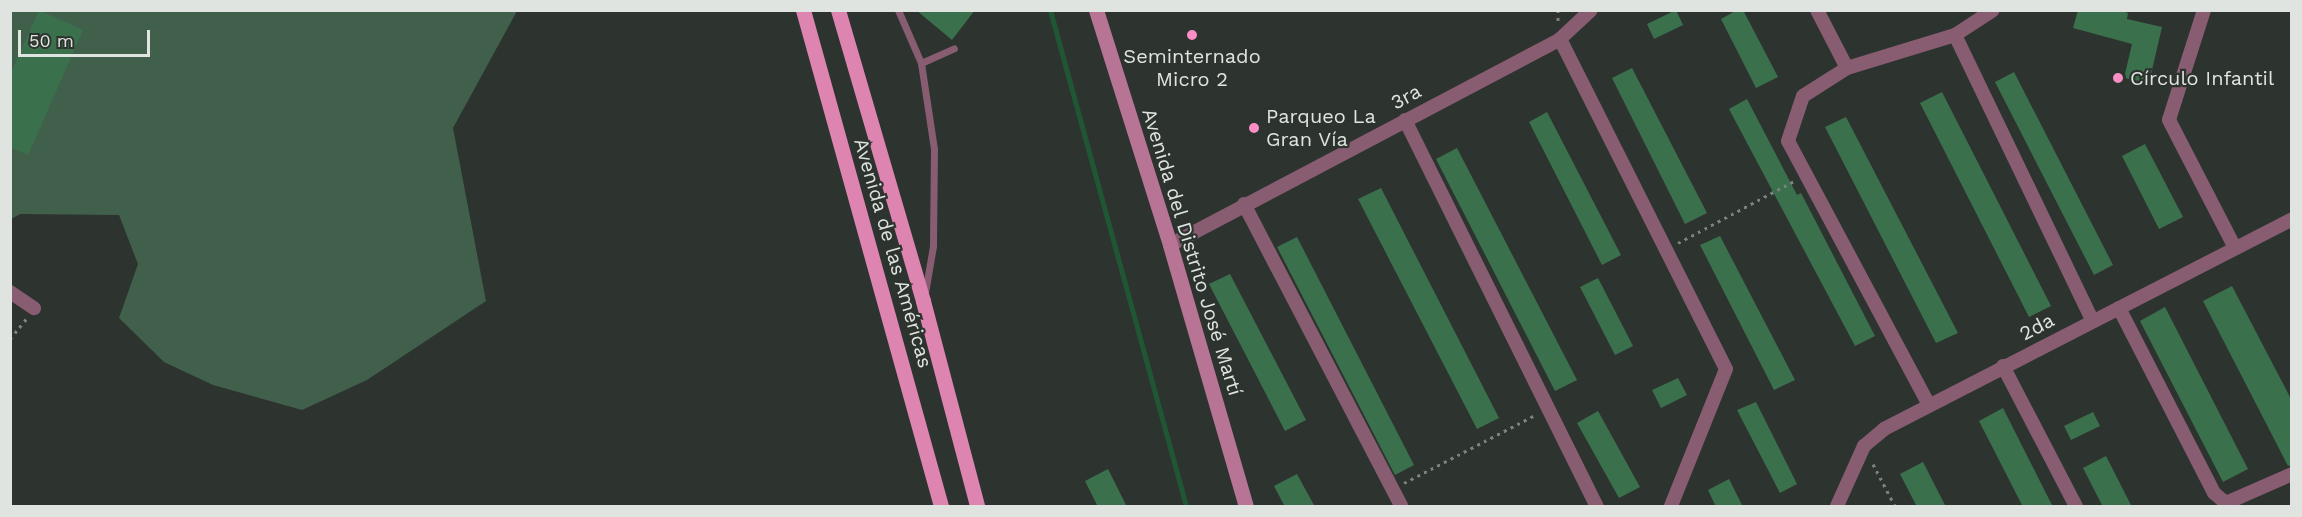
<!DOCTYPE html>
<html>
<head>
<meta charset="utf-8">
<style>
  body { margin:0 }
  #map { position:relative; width:2302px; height:517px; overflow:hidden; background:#2d332e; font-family:"Work Sans",sans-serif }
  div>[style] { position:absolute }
  .green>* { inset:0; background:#41604b }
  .stream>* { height:5px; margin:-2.5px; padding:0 2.5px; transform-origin:2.5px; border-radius:2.5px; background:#215635 }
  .building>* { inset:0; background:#3b704d }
  .path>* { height:3px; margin-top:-1.5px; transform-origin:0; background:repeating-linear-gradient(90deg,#7c827d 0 3px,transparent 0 7.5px) }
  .lane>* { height:7px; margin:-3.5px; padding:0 3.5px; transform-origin:3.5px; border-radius:3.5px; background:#885d71 }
  .street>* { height:14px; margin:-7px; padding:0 7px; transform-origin:7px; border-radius:7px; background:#885d71 }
  .secondary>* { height:15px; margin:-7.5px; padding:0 7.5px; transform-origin:7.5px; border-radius:7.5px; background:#b87495 }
  .primary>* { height:15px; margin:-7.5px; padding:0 7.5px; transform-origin:7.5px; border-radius:7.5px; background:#dd85b0 }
  .dots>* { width:16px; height:16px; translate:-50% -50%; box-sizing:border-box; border:3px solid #2d332e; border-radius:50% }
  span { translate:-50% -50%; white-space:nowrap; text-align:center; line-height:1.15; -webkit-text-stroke:4.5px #2d332e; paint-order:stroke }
  .poi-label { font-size:20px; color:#dfe4e0 }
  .left { translate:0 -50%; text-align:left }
  .street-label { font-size:20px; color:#dfe4e0 }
  .frame { position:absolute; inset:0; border:12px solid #dfe4e0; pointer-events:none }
  .scale { position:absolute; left:18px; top:30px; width:132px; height:27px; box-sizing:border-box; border:3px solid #dfe4e0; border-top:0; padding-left:8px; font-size:18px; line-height:21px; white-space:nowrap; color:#dfe4e0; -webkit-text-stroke:4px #2d332e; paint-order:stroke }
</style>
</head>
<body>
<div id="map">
  <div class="green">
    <i style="clip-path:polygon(11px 11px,517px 11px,453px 128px,486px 301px,367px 380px,302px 410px,213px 385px,164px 362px,119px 318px,138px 264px,119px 215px,20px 214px,11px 219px)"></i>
  </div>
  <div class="stream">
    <i style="left:1050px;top:10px;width:514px;rotate:74.67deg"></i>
  </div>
  <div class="building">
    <i style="clip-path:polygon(39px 10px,83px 30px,28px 155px,10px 147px,10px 75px)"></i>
    <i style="clip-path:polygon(916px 10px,975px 10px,952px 40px)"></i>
    <i style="clip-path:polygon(1676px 10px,1683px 25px,1654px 39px,1647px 24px)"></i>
    <i style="clip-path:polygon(1737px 10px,1743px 10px,1778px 77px,1756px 88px,1721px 19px)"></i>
    <i style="clip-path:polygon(2078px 10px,2118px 10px,2128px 13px,2127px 19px,2162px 27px,2149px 83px,2124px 78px,2132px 44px,2073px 28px)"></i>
    <i style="clip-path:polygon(1632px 68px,1707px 213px,1685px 224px,1612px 78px)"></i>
    <i style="clip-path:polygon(2014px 72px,2113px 265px,2094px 275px,1995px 82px)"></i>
    <i style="clip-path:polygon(1942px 92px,2051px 306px,2029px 317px,1920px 103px)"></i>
    <i style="clip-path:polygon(1747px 99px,1797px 195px,1801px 193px,1875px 336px,1855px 346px,1729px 109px)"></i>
    <i style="clip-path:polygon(1547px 112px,1621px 255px,1602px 265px,1529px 122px)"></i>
    <i style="clip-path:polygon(1846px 117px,1958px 333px,1936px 343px,1825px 127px)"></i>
    <i style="clip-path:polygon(2145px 144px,2183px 217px,2159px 229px,2122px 156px)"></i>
    <i style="clip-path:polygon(1457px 148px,1577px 380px,1555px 391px,1436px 159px)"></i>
    <i style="clip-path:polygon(1381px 188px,1499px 418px,1477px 429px,1358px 199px)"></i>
    <i style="clip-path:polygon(1720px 236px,1795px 380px,1774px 390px,1700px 245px)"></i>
    <i style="clip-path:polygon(1297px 237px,1414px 465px,1395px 475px,1277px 247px)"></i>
    <i style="clip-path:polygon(1230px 274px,1306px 420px,1285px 431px,1209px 284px)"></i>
    <i style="clip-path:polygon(1598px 278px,1633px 346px,1615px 355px,1580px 287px)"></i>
    <i style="clip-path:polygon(2232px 286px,2292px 401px,2292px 465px,2288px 466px,2203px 301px)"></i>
    <i style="clip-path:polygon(2165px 307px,2248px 469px,2223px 482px,2140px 321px)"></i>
    <i style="clip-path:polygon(1678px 378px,1687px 395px,1661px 408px,1652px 390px)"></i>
    <i style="clip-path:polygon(1756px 402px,1797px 484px,1780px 493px,1737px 410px)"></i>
    <i style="clip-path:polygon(2003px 408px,2053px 507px,2023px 507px,1979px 421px)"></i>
    <i style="clip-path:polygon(1598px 411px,1640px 487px,1619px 498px,1577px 423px)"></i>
    <i style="clip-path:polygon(2093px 412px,2100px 426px,2071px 440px,2064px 426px)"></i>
    <i style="clip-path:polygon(2106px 456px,2132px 507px,2103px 507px,2083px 468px)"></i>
    <i style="clip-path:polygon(1923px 462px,1946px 507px,1917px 507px,1900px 474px)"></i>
    <i style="clip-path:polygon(1108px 469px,1127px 507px,1098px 507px,1085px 481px)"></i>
    <i style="clip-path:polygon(1297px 474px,1315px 507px,1285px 507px,1274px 486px)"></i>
    <i style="clip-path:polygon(1729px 479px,1743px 507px,1716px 507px,1708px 490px)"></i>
  </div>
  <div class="path">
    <i style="left:1558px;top:10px;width:11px;rotate:90deg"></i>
    <i style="left:1678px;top:243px;width:132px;rotate:-28.1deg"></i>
    <i style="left:10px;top:339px;width:26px;rotate:-51deg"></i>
    <i style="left:1873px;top:464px;width:47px;rotate:62.4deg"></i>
    <i style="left:1404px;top:483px;width:150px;rotate:-27.4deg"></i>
  </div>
  <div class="lane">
    <i style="left:898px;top:10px;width:58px;rotate:66.5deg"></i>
    <i style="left:921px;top:63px;width:87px;rotate:81.4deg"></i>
    <i style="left:934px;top:149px;width:97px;rotate:90.6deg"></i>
    <i style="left:933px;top:246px;width:48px;rotate:99.7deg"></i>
    <i style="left:921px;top:63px;width:36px;rotate:-24deg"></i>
  </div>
  <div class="street">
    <i style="left:1817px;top:10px;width:65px;rotate:62.7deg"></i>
    <i style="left:2204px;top:10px;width:115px;rotate:107.7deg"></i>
    <i style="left:2169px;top:120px;width:144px;rotate:62.7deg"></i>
    <i style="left:1955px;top:35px;width:316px;rotate:64.3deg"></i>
    <i style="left:1560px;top:39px;width:369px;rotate:63.3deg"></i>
    <i style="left:1726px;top:369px;width:148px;rotate:111.9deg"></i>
    <i style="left:1405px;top:120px;width:431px;rotate:63.6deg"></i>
    <i style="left:1244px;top:204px;width:340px;rotate:62.5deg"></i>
    <i style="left:1170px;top:245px;width:441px;rotate:-27.8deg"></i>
    <i style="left:1560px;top:39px;width:42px;rotate:-43.1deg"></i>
    <i style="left:10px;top:292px;width:29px;rotate:34deg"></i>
    <i style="left:2119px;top:308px;width:208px;rotate:62.8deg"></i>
    <i style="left:2214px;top:493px;width:16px;rotate:40deg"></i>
    <i style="left:2226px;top:503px;width:72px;rotate:-23.7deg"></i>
    <i style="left:2003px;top:366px;width:158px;rotate:62.5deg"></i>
    <i style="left:1929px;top:405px;width:299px;rotate:-118.1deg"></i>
    <i style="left:1788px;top:141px;width:47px;rotate:-71.6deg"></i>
    <i style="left:1803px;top:96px;width:52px;rotate:-32.5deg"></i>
    <i style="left:1847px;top:68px;width:113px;rotate:-17deg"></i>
    <i style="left:1955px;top:35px;width:45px;rotate:-33.3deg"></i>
    <i style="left:1837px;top:506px;width:66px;rotate:-65.8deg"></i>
    <i style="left:1864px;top:446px;width:26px;rotate:-40deg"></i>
    <i style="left:1884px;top:429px;width:459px;rotate:-27.2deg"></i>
  </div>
  <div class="secondary">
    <i style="left:1096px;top:10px;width:246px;rotate:72.5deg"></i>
    <i style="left:1170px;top:245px;width:272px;rotate:73.8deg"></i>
  </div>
  <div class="primary">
    <i style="left:803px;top:10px;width:515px;rotate:74.45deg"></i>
    <i style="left:838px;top:10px;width:303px;rotate:73.7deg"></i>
    <i style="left:923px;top:301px;width:212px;rotate:75.2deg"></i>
  </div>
  <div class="dots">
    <i style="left:1192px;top:35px;background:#fb8fc5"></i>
    <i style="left:2118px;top:78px;background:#fb8fc5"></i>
    <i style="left:1254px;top:128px;background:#fb8fc5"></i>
  </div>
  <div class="poi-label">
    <span style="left:1192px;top:68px">Seminternado<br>Micro 2</span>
    <span class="left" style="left:2130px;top:78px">Círculo Infantil</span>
    <span class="left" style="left:1266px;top:128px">Parqueo La<br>Gran Vía</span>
  </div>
  <div class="street-label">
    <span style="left:1406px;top:97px;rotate:-28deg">3ra</span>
    <span style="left:1192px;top:252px;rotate:73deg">Avenida del Distrito José Martí</span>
    <span style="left:893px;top:253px;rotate:74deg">Avenida de las Américas</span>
    <span style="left:2037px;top:327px;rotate:-28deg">2da</span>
  </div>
  <div class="frame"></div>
  <div class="scale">50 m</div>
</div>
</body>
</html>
